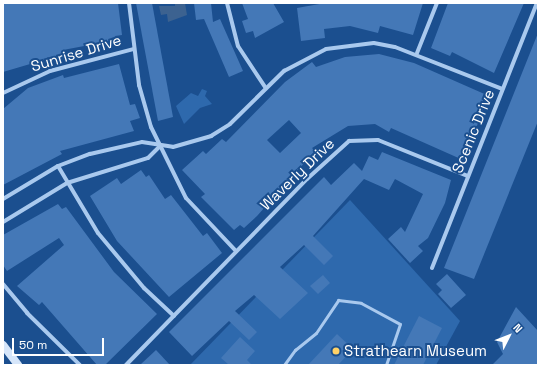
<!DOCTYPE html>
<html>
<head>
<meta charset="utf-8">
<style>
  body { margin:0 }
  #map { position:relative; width:541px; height:368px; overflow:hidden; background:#1b4f8f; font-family:"Space Grotesk",sans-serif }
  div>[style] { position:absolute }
  .green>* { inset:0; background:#2e69ad }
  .water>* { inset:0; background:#3c6290 }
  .building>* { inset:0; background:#4478b7 }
  .service>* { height:3px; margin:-1.5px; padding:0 1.5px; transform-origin:1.5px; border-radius:1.5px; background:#a9c9ee }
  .minor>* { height:4px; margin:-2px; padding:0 2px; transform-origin:2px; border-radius:2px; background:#a9c9ee }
  .secondary>* { height:8px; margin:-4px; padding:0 4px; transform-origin:4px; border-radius:4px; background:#d6e6fa }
  .dots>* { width:11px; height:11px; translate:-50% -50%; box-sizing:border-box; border:2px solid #1b4f8f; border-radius:50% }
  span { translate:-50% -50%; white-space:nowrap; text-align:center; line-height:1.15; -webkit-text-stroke:4px #1b4f8f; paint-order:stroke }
  .street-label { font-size:15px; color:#fff }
  .poi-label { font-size:15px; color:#fff }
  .left { translate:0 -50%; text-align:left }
  .frame { position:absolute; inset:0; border:4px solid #fff; pointer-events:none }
  .north { position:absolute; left:489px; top:316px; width:40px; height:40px; -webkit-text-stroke:3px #1b4f8f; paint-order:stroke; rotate:48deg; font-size:11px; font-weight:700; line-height:16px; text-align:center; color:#fff }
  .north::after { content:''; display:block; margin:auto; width:14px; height:18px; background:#fff; clip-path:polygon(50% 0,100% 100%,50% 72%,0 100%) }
  .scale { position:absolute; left:12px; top:338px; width:92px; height:18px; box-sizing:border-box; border:2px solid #fff; border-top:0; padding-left:5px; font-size:12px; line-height:14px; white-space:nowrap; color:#fff; -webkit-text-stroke:3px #1b4f8f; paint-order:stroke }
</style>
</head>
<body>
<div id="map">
  <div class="green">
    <i style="clip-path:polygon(202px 89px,207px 91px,205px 96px,212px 104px,200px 108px,184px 124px,176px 106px,191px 93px,198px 96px)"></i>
    <i style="clip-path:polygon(350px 200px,460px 321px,436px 365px,190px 365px)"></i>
  </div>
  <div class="water">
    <i style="clip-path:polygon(175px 3px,185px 3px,187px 15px,168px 22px,167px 14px,161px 15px,159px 6px,175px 6px)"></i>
  </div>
  <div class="building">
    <i style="clip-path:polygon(3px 3px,118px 3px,122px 35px,115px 36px,116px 40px,63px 50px,64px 54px,3px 72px)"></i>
    <i style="clip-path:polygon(136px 3px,152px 3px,173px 117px,158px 121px)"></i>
    <i style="clip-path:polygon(194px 3px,211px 3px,213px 22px,220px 19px,243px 71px,229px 77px,204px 19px,196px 20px)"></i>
    <i style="clip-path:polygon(242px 3px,273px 3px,284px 22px,255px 38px,253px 31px,246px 33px,242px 21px,248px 19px)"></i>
    <i style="clip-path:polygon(325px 3px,423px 3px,413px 35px,380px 26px,378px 33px,350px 26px,324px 29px,325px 38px,301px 41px,297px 8px)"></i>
    <i style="clip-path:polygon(448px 3px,524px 3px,494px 73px,452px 52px,450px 56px,431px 48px)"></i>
    <i style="clip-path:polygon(538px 33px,538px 121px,474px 279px,444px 268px)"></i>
    <i style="clip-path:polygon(evenodd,379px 54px,414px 63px,489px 96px,463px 160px,391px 128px,389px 132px,375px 124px,348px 126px,312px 148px,315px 151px,257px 216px,244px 228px,240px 225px,234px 230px,201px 197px,205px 194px,182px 170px,203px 151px,206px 154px,222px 139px,226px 142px,285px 82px,312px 62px,316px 67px,345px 57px,379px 54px,289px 120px,301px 133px,280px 153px,267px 140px,289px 120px)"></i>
    <i style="clip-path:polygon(119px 64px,130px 105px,135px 104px,140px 118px,130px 121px,134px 131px,60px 151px,62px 154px,3px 185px,3px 109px,28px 88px,63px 75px,64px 78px)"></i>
    <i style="clip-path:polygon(382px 152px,451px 180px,445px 203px,428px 238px,418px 246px,423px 251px,410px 263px,388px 239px,401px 227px,405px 232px,423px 194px,395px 179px,389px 190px,364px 179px,313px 236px,333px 256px,324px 265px,304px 245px,280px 267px,308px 293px,280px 319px,254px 295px,235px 311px,257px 332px,249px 340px,229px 321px,192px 356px,169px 332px,324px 177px,331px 185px,354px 163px,362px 171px,369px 156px,378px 160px)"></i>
    <i style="clip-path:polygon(141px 170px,146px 177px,149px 175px,165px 199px,171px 195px,203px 236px,207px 233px,222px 253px,169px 297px,117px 241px,90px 196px,117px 178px,121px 184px)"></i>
    <i style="clip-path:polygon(58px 204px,62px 209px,66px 207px,114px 272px,157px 314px,105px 365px,97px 365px,42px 302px,39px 305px,17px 286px,64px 245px,59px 238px,7px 271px,3px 265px,3px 235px)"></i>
    <i style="clip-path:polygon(447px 274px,466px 295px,451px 308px,438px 294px,442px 290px,436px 284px)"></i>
    <i style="clip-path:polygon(323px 275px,330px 283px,318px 294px,310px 286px)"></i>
    <i style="clip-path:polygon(516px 307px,538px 331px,538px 365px,492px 365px,503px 354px,497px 342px)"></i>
    <i style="clip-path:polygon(419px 316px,442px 328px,423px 365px,394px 365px)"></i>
    <i style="clip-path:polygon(337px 334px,353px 349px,338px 365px,308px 365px)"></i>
    <i style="clip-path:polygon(240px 337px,255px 351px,247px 360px,252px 365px,229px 365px,221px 358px)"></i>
    <i style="clip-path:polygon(156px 350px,170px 365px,140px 365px)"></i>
  </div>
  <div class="service">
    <i style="left:284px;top:365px;width:19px;rotate:-54deg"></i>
    <i style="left:295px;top:350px;width:27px;rotate:-39deg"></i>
    <i style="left:316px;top:333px;width:40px;rotate:-56deg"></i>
    <i style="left:338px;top:300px;width:23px;rotate:7deg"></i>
    <i style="left:361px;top:303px;width:44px;rotate:28.3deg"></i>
    <i style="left:400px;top:324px;width:43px;rotate:108.9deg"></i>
  </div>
  <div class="minor">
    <i style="left:129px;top:3px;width:83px;rotate:83deg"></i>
    <i style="left:139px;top:85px;width:44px;rotate:74.1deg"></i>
    <i style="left:151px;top:127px;width:79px;rotate:63.8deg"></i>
    <i style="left:186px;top:198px;width:73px;rotate:46.7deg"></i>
    <i style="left:227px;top:3px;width:44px;rotate:75.7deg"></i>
    <i style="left:238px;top:46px;width:49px;rotate:56.6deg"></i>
    <i style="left:417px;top:53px;width:54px;rotate:-68.2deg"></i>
    <i style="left:3px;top:93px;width:52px;rotate:-25.1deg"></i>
    <i style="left:50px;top:71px;width:87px;rotate:-14.7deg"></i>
    <i style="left:58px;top:166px;width:78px;rotate:59.2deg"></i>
    <i style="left:98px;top:233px;width:72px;rotate:50.1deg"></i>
    <i style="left:144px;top:288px;width:41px;rotate:43deg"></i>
    <i style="left:3px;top:199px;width:64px;rotate:-31deg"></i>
    <i style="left:58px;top:166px;width:34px;rotate:-21deg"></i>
    <i style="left:90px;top:154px;width:53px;rotate:-13deg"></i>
    <i style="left:142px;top:142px;width:31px;rotate:9deg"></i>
    <i style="left:173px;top:147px;width:40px;rotate:-16deg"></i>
    <i style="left:211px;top:136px;width:22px;rotate:-32deg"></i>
    <i style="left:230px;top:124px;width:76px;rotate:-44.5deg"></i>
    <i style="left:284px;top:71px;width:47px;rotate:-27.6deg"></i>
    <i style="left:326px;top:49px;width:48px;rotate:-7.1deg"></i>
    <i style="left:374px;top:43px;width:21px;rotate:11deg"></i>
    <i style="left:395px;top:47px;width:115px;rotate:21.4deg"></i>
    <i style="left:3px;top:222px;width:75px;rotate:-31.4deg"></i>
    <i style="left:67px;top:183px;width:85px;rotate:-17.2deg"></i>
    <i style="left:148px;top:158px;width:17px;rotate:-45deg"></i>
    <i style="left:432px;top:268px;width:285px;rotate:-68.4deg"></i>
    <i style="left:3px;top:284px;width:38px;rotate:50deg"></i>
    <i style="left:27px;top:313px;width:74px;rotate:44.5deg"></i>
    <i style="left:126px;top:365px;width:260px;rotate:-45.8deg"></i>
    <i style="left:307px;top:179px;width:57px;rotate:-42.1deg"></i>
    <i style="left:349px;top:141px;width:29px;rotate:-2deg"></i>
    <i style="left:378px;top:140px;width:97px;rotate:21.8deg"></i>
  </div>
  <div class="secondary">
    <i style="left:3px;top:345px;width:25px;rotate:53deg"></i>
  </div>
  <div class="dots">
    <i style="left:336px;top:351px;background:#ffd166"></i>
  </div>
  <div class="street-label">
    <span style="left:76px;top:53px;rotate:-17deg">Sunrise Drive</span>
    <span style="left:473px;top:131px;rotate:-68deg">Scenic Drive</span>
    <span style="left:297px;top:174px;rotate:-44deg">Waverly Drive</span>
  </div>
  <div class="poi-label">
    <span class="left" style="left:344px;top:351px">Strathearn Museum</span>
  </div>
  <div class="frame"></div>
  <div class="north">N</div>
  <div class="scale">50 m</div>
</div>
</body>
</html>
